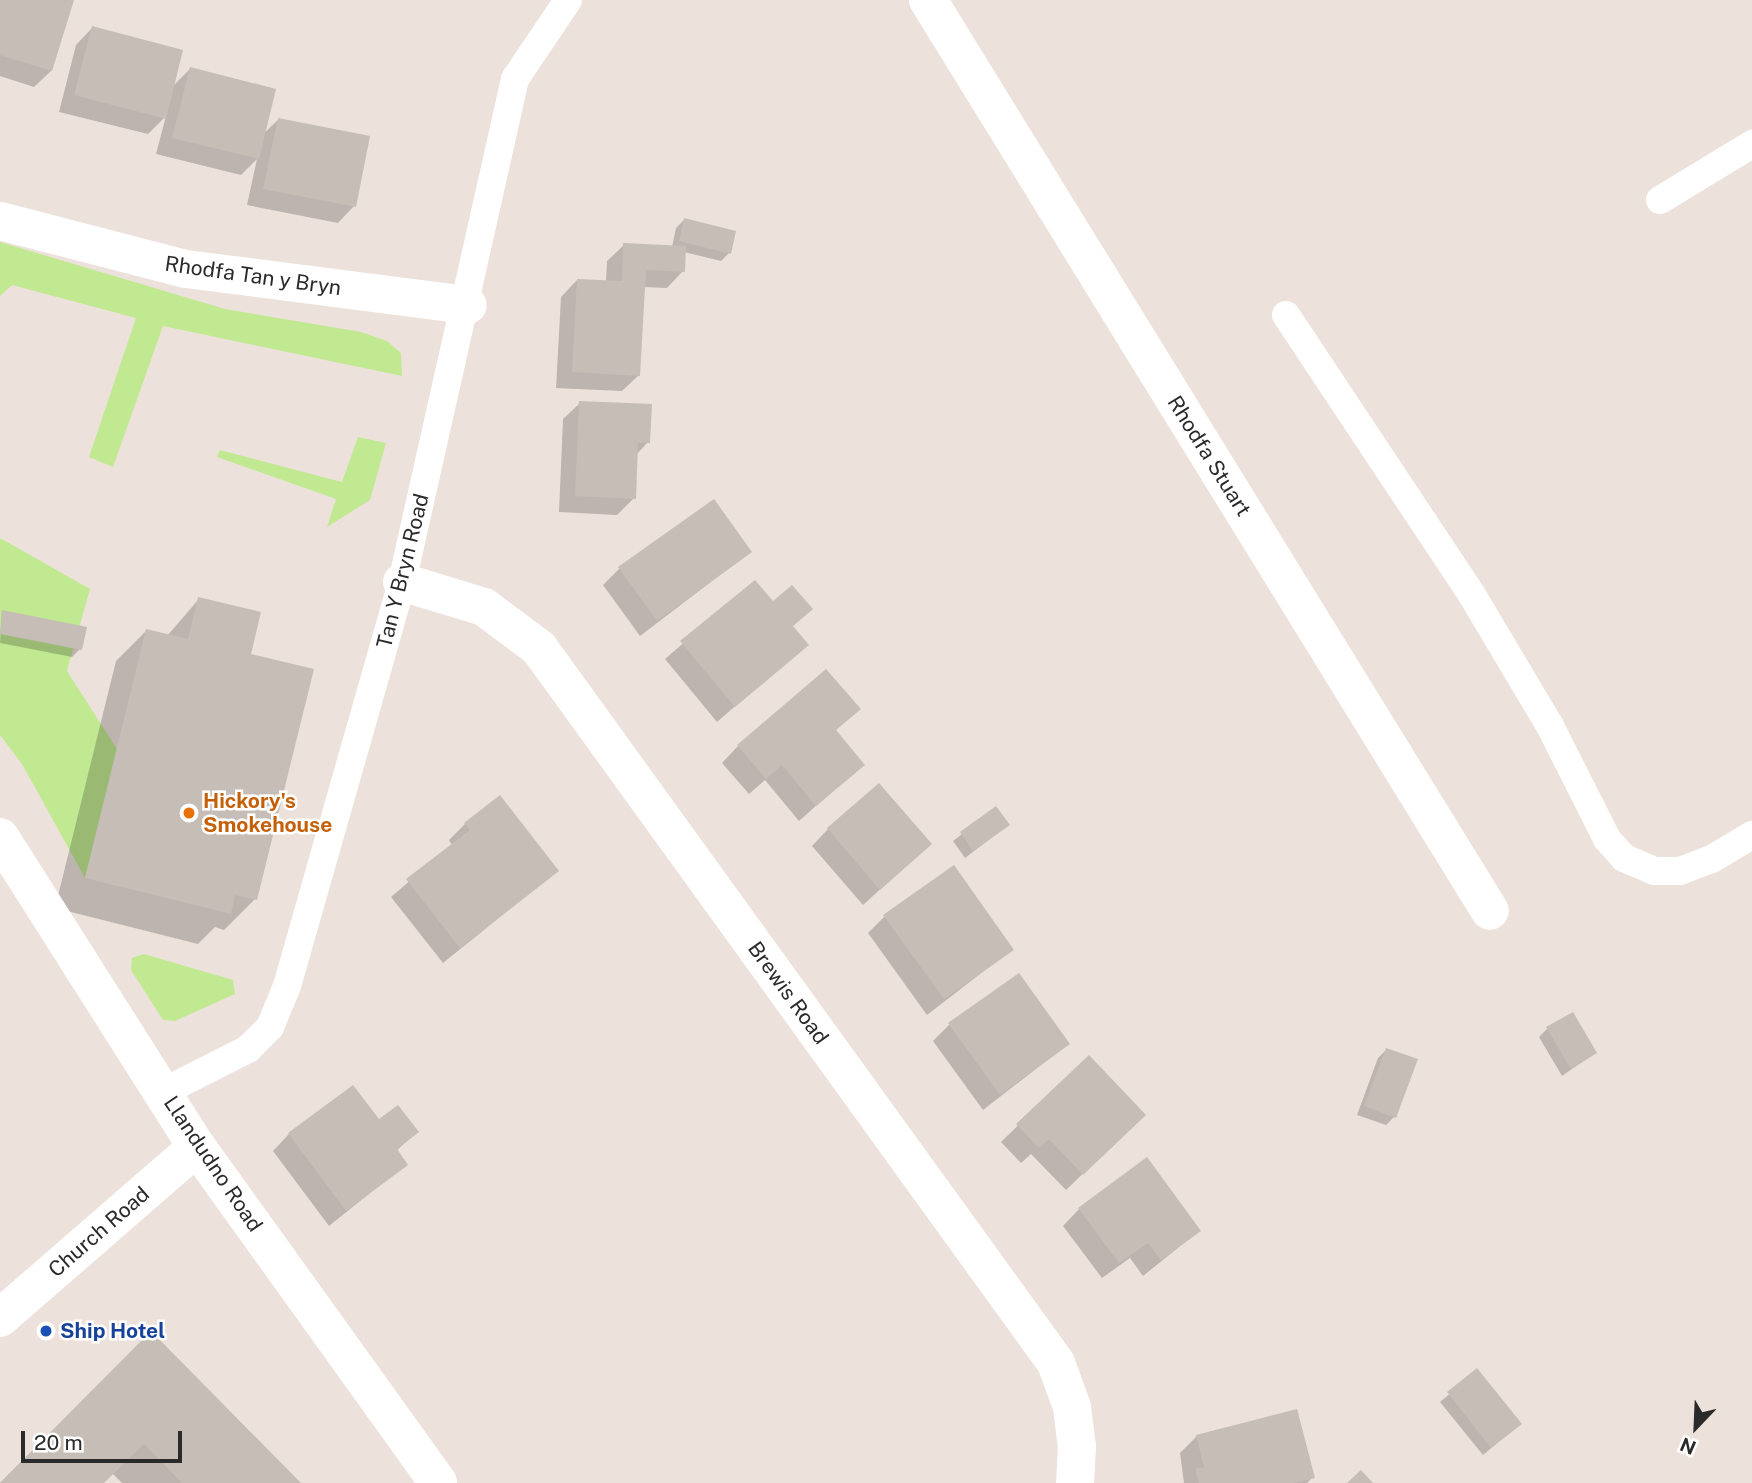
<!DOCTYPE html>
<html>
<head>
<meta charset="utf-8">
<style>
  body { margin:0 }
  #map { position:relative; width:1752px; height:1483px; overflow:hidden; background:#ede1db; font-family:"Public Sans",sans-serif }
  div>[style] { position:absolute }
  .green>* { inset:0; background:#c1e992 }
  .shadow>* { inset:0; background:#0003 }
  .building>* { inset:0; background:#c5bdb6 }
  .lane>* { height:28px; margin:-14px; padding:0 14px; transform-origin:14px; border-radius:14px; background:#fff }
  .street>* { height:38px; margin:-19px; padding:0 19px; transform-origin:19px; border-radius:19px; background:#fff }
  .secondary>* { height:38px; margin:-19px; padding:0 19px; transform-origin:19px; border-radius:19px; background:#fff }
  .dots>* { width:19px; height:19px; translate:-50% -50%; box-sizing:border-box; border:4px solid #fff; border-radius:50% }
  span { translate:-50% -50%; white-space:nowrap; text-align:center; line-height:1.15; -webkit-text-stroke:5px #fff; paint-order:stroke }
  .street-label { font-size:21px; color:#2a2a2a }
  .food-label { font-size:21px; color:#c56008; font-weight:700 }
  .left { translate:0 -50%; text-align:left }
  .transit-label { font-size:21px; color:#164399; font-weight:700 }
  .north { position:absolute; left:1661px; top:1392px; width:70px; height:70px; -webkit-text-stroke:5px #fff; paint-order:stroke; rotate:203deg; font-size:19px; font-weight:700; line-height:28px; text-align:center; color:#2a2a2a }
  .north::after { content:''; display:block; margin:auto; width:24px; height:32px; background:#2a2a2a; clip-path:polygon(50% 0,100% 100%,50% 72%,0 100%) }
  .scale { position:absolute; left:21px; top:1431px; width:161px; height:32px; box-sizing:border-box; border:4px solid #2a2a2a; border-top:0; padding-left:9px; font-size:21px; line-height:24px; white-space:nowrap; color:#2a2a2a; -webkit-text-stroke:5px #fff; paint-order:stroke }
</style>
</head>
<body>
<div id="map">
  <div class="green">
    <i style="clip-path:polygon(0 242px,225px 309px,361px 332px,387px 341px,401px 353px,402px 376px,163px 326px,113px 467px,89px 457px,136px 318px,12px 285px,0 296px)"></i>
    <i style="clip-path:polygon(358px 437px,386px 443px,370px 500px,327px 527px,336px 499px,217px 457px,220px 450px,342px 482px)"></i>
    <i style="clip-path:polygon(0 538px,90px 589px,67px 671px,117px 749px,85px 878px,22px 764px,0 735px)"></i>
    <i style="clip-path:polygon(144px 954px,233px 980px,235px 994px,175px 1021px,163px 1020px,131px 970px,132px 958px)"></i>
  </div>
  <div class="shadow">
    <i style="clip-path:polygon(0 0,72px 0,51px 71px,34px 87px,0 76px)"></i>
    <i style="clip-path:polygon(92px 28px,172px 87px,190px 69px,263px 134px,278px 120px,354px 206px,338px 223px,247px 205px,257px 159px,241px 175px,156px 154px,166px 116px,148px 134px,59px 112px,76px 45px)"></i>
    <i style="clip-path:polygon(684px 220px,729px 253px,721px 261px,684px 252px,683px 271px,667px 288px,643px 287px,639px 375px,622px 391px,556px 388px,561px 297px,577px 280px,606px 282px,607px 261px,624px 245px,672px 247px,676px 228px)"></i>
    <i style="clip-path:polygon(580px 403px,648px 442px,636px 455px,634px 498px,617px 515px,559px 512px,563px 419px)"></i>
    <i style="clip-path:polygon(750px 552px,640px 636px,603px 585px,619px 569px)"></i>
    <i style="clip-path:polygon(754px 582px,806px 645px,717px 722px,665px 659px)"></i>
    <i style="clip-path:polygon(199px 599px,249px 655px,255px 899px,224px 930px,215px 927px,198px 944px,55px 908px,116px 661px,147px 630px,167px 636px)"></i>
    <i style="clip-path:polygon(2px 612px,80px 649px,72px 657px,0 643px)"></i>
    <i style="clip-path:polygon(858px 709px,835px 731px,863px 764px,799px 821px,765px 780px,749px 794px,722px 763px,738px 746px)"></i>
    <i style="clip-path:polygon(996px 808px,1008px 825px,965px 858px,953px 841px)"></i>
    <i style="clip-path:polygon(465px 824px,557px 871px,443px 963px,391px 897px,452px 845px,449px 840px)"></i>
    <i style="clip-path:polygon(828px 829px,930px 844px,863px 905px,812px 846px)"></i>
    <i style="clip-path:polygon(885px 916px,1011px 950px,927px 1015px,868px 933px)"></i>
    <i style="clip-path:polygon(949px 1025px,1068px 1044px,983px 1110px,933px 1041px)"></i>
    <i style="clip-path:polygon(1547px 1029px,1595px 1053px,1562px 1076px,1539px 1037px)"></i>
    <i style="clip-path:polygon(1386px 1050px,1394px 1117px,1386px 1125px,1357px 1115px,1378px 1058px)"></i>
    <i style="clip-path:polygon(1088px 1057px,1127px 1131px,1066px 1190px,1031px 1154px,1021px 1163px,1001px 1142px)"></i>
    <i style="clip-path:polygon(379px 1122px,417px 1132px,396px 1151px,406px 1164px,329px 1226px,273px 1151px,289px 1134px)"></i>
    <i style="clip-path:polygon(1079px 1209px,1199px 1231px,1143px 1276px,1130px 1258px,1102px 1278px,1063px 1226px)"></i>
    <i style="clip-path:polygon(151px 1334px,299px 1483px,122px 1483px,112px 1473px,102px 1483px,0 1483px)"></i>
    <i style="clip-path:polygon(1477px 1371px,1520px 1424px,1483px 1455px,1440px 1402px)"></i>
    <i style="clip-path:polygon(1197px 1436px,1313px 1477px,1307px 1483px,1184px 1483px,1180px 1453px)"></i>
  </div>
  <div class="building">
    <i style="clip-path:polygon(0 0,74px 0,52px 71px,0 55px)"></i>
    <i style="clip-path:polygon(92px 26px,183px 50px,166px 119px,74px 95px)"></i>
    <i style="clip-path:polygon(190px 67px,276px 89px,259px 159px,172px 138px)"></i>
    <i style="clip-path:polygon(278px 118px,370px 136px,356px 207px,263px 189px)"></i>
    <i style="clip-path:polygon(684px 218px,736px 231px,731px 254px,679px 241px)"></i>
    <i style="clip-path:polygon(623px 243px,686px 246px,685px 272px,646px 270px,640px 376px,572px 372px,577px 279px,622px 281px)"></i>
    <i style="clip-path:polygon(579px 401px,652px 404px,650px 443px,638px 443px,636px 499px,575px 496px)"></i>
    <i style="clip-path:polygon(714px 499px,752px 552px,657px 621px,618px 567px)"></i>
    <i style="clip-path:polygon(755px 580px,773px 601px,792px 585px,813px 609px,793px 626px,809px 645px,735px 707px,680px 641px)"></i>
    <i style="clip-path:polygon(198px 597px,261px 612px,251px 654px,314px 669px,257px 900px,235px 895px,231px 914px,85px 878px,146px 629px,188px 639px)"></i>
    <i style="clip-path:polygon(2px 610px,87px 627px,82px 650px,0 634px)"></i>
    <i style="clip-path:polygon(826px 669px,861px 709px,836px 730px,865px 765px,816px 806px,782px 765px,766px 779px,737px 745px)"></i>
    <i style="clip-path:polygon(879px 783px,932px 844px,880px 890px,827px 828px)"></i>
    <i style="clip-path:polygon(500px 795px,559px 871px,460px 948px,406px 879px,470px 830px,464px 823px)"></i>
    <i style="clip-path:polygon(996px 806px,1010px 825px,973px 851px,960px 832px)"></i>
    <i style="clip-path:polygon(954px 865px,1014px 950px,944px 999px,883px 915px)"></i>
    <i style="clip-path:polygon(1019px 973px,1070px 1044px,1000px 1095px,948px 1023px)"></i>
    <i style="clip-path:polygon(1573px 1012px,1597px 1053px,1571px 1069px,1546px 1027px)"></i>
    <i style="clip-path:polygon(1386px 1048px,1418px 1059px,1396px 1118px,1364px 1106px)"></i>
    <i style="clip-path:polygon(1089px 1055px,1146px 1115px,1083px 1175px,1049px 1139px,1039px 1148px,1016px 1124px)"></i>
    <i style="clip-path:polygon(353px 1085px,379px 1119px,398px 1105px,419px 1132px,397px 1149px,408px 1165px,346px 1211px,288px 1133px)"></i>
    <i style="clip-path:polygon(1147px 1157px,1201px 1231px,1161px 1260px,1148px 1243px,1119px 1263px,1078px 1208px)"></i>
    <i style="clip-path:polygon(151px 1331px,301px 1483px,182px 1483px,144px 1444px,104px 1483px,0 1483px)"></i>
    <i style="clip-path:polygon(1477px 1368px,1522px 1424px,1491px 1448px,1447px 1392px)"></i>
    <i style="clip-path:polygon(1297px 1409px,1315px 1478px,1295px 1483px,1199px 1483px,1195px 1469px,1204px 1467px,1196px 1435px)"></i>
    <i style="clip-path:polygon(1361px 1470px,1373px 1483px,1347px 1483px)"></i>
  </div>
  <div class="lane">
    <i style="left:1660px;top:200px;width:108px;rotate:-31.3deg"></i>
    <i style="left:1286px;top:315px;width:336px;rotate:56.4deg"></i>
    <i style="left:1472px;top:595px;width:150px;rotate:59.2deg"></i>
    <i style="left:1549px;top:724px;width:129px;rotate:63.2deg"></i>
    <i style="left:1607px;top:839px;width:25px;rotate:48deg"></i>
    <i style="left:1624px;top:858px;width:33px;rotate:23deg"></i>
    <i style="left:1654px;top:871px;width:26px"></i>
    <i style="left:1680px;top:871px;width:34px;rotate:-21deg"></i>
    <i style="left:1712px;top:859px;width:47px;rotate:-31deg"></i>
    <i style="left:165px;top:1091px;width:93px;rotate:-26.8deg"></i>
    <i style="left:248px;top:1049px;width:31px;rotate:-45deg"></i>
    <i style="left:270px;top:1027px;width:44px;rotate:-67.5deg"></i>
    <i style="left:287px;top:986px;width:420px;rotate:-74.1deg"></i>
    <i style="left:402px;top:582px;width:516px;rotate:-77.34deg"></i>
    <i style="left:515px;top:79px;width:95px;rotate:-56.1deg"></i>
  </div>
  <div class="street">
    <i style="left:928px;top:0;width:1070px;rotate:58.33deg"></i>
    <i style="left:0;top:221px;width:192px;rotate:14.5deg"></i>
    <i style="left:186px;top:269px;width:284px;rotate:7.3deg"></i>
    <i style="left:402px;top:582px;width:86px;rotate:17deg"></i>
    <i style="left:484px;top:607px;width:69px;rotate:36.7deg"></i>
    <i style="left:539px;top:648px;width:882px;rotate:54.13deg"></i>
    <i style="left:1056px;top:1363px;width:47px;rotate:70deg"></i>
    <i style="left:1072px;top:1407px;width:39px;rotate:83deg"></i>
    <i style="left:1077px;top:1446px;width:37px;rotate:93deg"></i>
    <i style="left:0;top:1318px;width:261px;rotate:-41deg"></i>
  </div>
  <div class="secondary">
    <i style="left:0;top:837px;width:367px;rotate:57.6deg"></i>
    <i style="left:197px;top:1147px;width:413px;rotate:54.3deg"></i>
  </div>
  <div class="dots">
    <i style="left:189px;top:813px;background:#e8710a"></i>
    <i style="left:46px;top:1331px;background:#1a4fb4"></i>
  </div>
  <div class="street-label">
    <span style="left:253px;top:276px;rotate:8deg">Rhodfa Tan y Bryn</span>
    <span style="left:1209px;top:456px;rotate:58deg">Rhodfa Stuart</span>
    <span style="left:403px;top:571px;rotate:-76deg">Tan Y Bryn Road</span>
    <span style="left:788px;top:993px;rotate:54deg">Brewis Road</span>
    <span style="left:213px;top:1164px;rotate:56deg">Llandudno Road</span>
    <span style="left:99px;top:1232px;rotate:-41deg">Church Road</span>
  </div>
  <div class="food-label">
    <span class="left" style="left:203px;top:813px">Hickory's<br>Smokehouse</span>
  </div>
  <div class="transit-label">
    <span class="left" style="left:60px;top:1331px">Ship Hotel</span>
  </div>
  <div class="north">N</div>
  <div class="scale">20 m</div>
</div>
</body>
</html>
